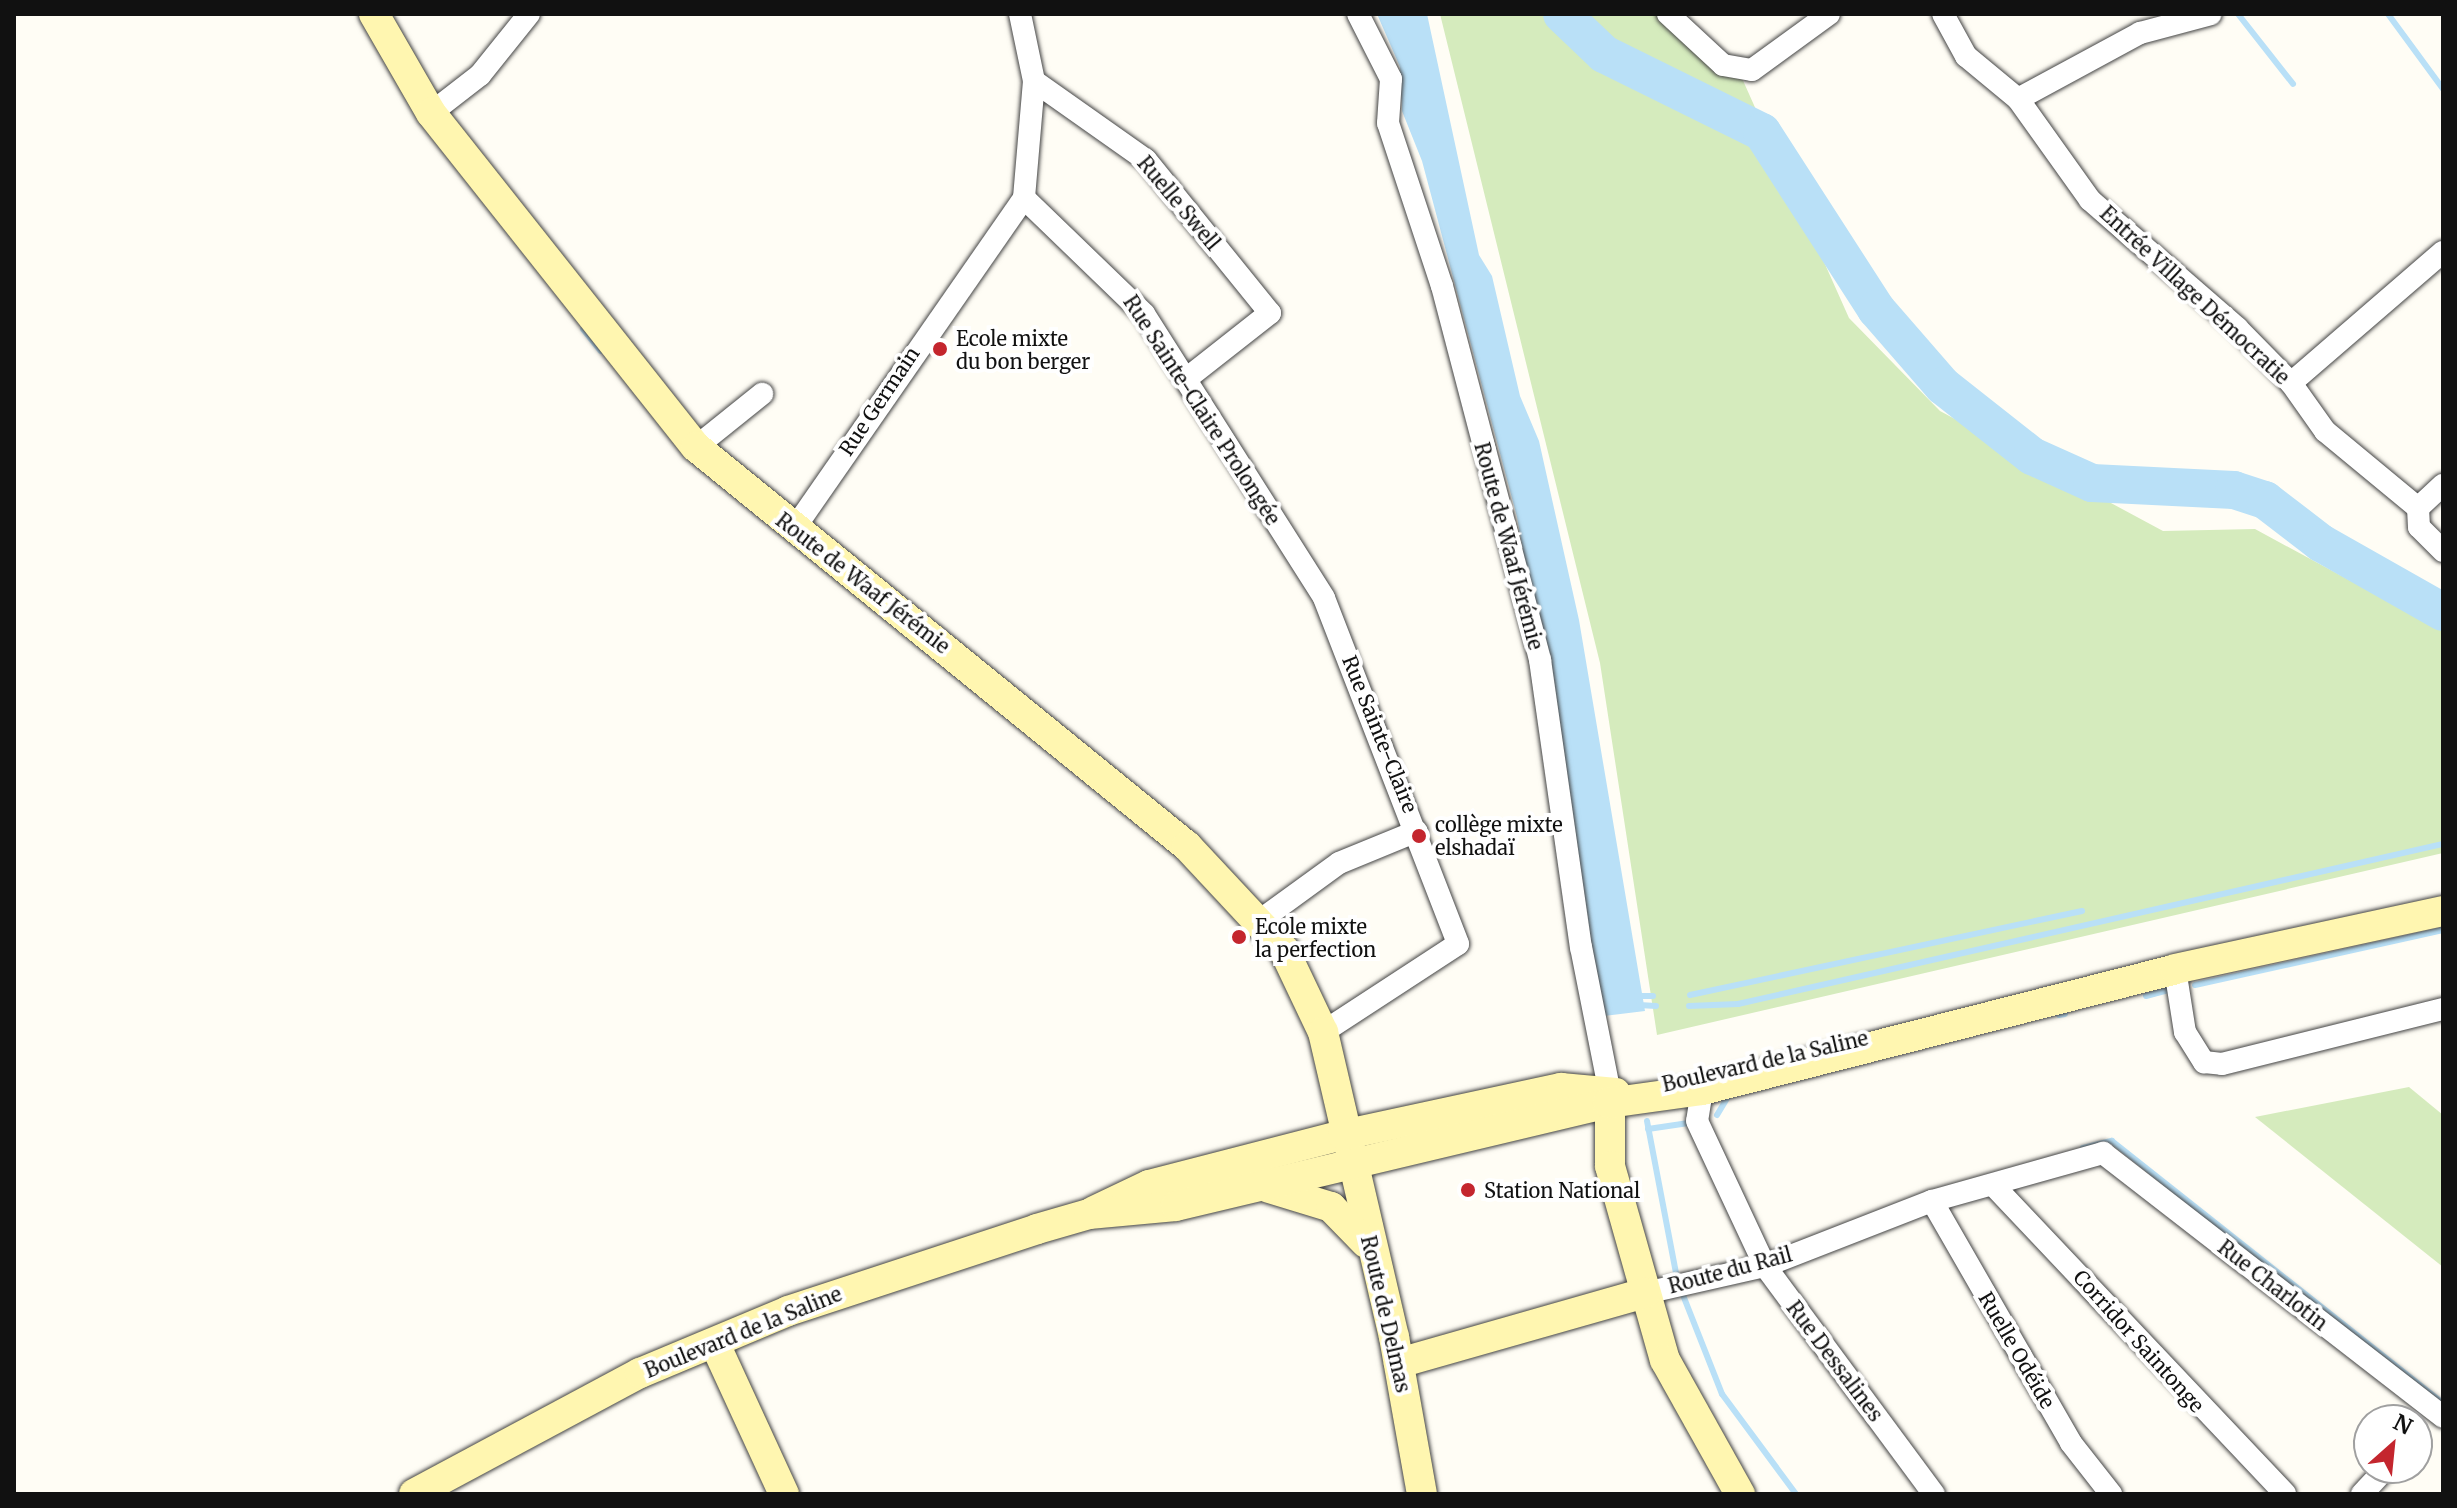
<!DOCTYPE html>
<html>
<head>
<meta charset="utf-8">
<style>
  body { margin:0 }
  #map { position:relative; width:2457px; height:1508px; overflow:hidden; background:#fffdf5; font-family:Merriweather,serif }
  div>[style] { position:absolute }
  .green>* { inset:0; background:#d5ebbd }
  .water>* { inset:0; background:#b9e0f7 }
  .stream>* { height:6px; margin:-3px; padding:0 3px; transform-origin:3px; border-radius:3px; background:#b9e0f7 }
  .river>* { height:38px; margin:-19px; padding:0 19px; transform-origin:19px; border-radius:19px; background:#b9e0f7 }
  .roads { filter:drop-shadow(0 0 2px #444) drop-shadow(0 0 2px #444) }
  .street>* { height:22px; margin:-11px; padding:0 11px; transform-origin:11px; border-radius:11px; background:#fff }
  .secondary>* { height:30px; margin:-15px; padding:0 15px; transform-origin:15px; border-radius:15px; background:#fff6b0 }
  .dots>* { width:22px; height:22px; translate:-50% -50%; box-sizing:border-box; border:4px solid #fff; border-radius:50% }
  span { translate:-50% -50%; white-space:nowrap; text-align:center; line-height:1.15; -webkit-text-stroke:8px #fff; paint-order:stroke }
  .street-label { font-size:20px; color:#111 }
  .poi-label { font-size:20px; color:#111 }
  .left { translate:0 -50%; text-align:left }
  .frame { position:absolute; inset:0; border:16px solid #111; pointer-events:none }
  .north { position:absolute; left:2353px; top:1404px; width:80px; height:80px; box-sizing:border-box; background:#fff; border:2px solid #a0a0a0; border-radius:50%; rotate:27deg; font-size:22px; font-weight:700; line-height:32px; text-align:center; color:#111 }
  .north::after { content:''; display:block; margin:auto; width:28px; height:36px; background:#c4262e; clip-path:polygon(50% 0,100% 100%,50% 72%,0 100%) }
</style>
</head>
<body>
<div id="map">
  <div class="green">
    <i style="clip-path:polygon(1440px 14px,1678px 14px,1741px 76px,1849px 318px,1940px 411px,2163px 531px,2255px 529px,2443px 631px,2443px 853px,1657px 1035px,1600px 663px)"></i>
    <i style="clip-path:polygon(2409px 1087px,2443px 1115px,2443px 1267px,2255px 1117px)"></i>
  </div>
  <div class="water">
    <i style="clip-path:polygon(1377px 14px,1427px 14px,1479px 255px,1492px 276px,1520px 396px,1539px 441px,1579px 620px,1645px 1011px,1604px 1016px,1517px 517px,1422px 161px,1402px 111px,1400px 67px)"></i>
  </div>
  <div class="stream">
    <i style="left:2238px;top:14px;width:89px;rotate:51.8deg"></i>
    <i style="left:2388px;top:14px;width:93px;rotate:53.7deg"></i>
    <i style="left:583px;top:329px;width:28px;rotate:51deg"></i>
    <i style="left:2195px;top:985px;width:254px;rotate:-12.5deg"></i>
    <i style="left:1690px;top:995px;width:401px;rotate:-12.1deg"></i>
    <i style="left:1636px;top:996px;width:17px"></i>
    <i style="left:2146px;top:996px;width:24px;rotate:-15deg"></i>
    <i style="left:1639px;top:1005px;width:17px;rotate:3deg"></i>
    <i style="left:1689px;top:1006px;width:49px;rotate:-2.3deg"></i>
    <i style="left:1738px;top:1004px;width:723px;rotate:-12.79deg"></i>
    <i style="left:2059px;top:1015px;width:6px;rotate:-9deg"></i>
    <i style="left:1717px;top:1115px;width:26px;rotate:-59deg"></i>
    <i style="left:1647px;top:1121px;width:161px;rotate:79.2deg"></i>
    <i style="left:1648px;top:1129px;width:41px;rotate:-8.3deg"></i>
    <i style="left:2083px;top:1148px;width:30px;rotate:-14deg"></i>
    <i style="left:2112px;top:1141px;width:422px;rotate:38.4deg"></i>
    <i style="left:1681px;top:1290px;width:112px;rotate:68.5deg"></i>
    <i style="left:1722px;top:1394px;width:124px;rotate:53.5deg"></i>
  </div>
  <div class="river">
    <i style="left:1562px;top:14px;width:58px;rotate:43.6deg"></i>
    <i style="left:1604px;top:54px;width:176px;rotate:26.3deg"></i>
    <i style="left:1762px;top:132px;width:211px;rotate:57.2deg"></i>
    <i style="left:1876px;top:309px;width:102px;rotate:49deg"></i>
    <i style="left:1943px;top:386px;width:113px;rotate:38.2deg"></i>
    <i style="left:2032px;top:456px;width:66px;rotate:24.2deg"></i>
    <i style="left:2092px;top:483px;width:142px;rotate:2.8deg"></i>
    <i style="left:2234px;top:490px;width:33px;rotate:18deg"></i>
    <i style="left:2265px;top:500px;width:71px;rotate:37.5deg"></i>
    <i style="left:2321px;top:543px;width:140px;rotate:29.5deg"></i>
  </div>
  <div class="roads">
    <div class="street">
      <i style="left:1020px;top:14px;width:68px;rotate:78.2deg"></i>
      <i style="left:1034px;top:81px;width:117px;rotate:94.9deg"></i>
      <i style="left:1024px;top:198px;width:167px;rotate:44deg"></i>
      <i style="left:1144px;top:314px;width:336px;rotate:57.6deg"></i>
      <i style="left:1324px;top:598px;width:371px;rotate:68.8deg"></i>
      <i style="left:1458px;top:944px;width:161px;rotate:146.9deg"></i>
      <i style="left:1358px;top:14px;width:73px;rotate:63.1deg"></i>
      <i style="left:1391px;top:79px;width:44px;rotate:93.9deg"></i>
      <i style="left:1388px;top:123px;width:172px;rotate:71.7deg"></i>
      <i style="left:1442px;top:286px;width:387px;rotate:75.3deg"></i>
      <i style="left:1540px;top:660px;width:290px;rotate:81.9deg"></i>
      <i style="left:1581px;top:947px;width:150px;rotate:78.8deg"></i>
      <i style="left:1668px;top:14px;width:75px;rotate:42.8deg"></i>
      <i style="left:1723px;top:65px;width:29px;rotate:10deg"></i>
      <i style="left:1752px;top:70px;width:95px;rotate:-36deg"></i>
      <i style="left:1943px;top:14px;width:48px;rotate:61.3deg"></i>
      <i style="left:1966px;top:56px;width:67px;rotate:39.6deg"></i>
      <i style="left:1034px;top:81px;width:137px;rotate:35.2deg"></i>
      <i style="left:1146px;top:160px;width:197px;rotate:51deg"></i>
      <i style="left:1270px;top:313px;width:107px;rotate:141.8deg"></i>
      <i style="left:2018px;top:99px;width:124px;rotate:54.5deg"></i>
      <i style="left:2090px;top:200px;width:195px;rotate:41deg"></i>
      <i style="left:2237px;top:328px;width:77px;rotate:45.5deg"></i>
      <i style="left:2291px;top:383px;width:59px;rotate:54.7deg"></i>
      <i style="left:2325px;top:431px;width:121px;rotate:39.6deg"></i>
      <i style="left:2418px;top:508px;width:19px;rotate:87deg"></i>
      <i style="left:2419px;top:527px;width:34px;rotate:45deg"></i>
      <i style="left:2018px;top:99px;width:139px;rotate:-28.4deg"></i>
      <i style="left:2140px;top:33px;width:73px;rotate:-15deg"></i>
      <i style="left:431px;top:113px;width:62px;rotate:-37.8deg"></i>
      <i style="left:480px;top:75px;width:78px;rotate:-51.2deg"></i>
      <i style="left:2291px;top:383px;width:201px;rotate:-40.8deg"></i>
      <i style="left:696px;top:447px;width:85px;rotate:-38.8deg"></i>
      <i style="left:2418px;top:508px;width:34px;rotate:-43deg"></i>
      <i style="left:794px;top:529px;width:403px;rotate:-55.2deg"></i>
      <i style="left:1262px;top:919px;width:95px;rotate:-36deg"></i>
      <i style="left:1339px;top:863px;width:84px;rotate:-22.3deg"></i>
      <i style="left:2175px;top:969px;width:64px;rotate:81deg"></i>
      <i style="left:2185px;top:1032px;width:36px;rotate:58deg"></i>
      <i style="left:2204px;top:1062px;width:18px;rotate:6deg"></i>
      <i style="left:2222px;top:1064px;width:228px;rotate:-14deg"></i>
      <i style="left:1702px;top:1090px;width:31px;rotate:99deg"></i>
      <i style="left:1697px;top:1121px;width:160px;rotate:64.9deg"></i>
      <i style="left:1765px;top:1266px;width:284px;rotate:53.5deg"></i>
      <i style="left:1995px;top:1187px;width:422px;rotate:46.6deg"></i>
      <i style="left:1932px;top:1201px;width:279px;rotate:60.1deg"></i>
      <i style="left:2071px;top:1443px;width:65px;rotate:51.9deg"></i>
      <i style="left:1645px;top:1293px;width:123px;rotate:-12.7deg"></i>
      <i style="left:1765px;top:1266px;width:179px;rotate:-21.3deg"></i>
      <i style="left:1932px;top:1201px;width:178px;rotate:-15.7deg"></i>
      <i style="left:2103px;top:1153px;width:430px;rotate:37.8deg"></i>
      <i style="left:2362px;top:1494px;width:35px;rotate:-47deg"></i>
    </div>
    <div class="secondary">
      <i style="left:374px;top:14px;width:114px;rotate:60.1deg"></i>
      <i style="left:431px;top:113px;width:426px;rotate:51.6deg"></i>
      <i style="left:696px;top:447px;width:633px;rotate:39.1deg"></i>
      <i style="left:1187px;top:846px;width:142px;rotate:47deg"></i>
      <i style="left:1284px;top:950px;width:91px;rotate:64.6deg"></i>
      <i style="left:1323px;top:1032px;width:313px;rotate:76.9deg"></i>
      <i style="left:1394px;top:1337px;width:159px;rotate:79.9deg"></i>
      <i style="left:1610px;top:1094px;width:72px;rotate:90deg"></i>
      <i style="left:1610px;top:1166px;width:202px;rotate:74.2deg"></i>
      <i style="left:1665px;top:1360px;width:154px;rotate:60.8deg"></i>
      <i style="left:1269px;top:1188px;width:65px;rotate:17deg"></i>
      <i style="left:1331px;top:1207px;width:50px;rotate:45.8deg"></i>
      <i style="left:1094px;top:1211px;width:61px;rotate:-25.3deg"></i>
      <i style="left:1149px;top:1185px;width:200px;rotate:-14.5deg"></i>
      <i style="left:1343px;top:1135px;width:223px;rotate:-12.2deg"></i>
      <i style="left:1561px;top:1088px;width:55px;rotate:5.2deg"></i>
      <i style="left:715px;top:1344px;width:165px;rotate:65.3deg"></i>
      <i style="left:1399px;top:1363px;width:256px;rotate:-15.9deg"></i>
      <i style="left:414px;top:1494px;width:256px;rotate:-28.2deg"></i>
      <i style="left:640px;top:1373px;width:160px;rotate:-22.7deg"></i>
      <i style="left:788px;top:1311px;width:262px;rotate:-18.2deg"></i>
      <i style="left:1037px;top:1229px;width:54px;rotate:-16.1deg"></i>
      <i style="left:1089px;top:1214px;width:87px;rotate:-5.3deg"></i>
      <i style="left:1176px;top:1206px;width:444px;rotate:-13.4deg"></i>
      <i style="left:1608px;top:1103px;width:95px;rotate:-7.9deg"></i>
      <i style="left:1702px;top:1090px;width:488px;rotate:-14.3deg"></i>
      <i style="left:2175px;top:969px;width:274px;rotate:-12.2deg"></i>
    </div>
  </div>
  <div class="dots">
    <i style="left:940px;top:349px;background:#c4262e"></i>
    <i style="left:1419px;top:836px;background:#c4262e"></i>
    <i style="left:1239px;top:937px;background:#c4262e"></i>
    <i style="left:1468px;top:1190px;background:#c4262e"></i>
  </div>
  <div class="street-label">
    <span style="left:1179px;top:203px;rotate:50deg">Ruelle Swell</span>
    <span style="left:2195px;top:295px;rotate:43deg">Entrée Village Démocratie</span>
    <span style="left:879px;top:401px;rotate:-56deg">Rue Germain</span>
    <span style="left:1202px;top:410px;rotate:57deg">Rue Sainte-Claire Prolongée</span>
    <span style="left:1509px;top:546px;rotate:75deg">Route de Waaf Jérémie</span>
    <span style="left:863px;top:583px;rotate:38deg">Route de Waaf Jérémie</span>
    <span style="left:1380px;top:734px;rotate:68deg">Rue Sainte-Claire</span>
    <span style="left:1765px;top:1061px;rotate:-13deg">Boulevard de la Saline</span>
    <span style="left:1730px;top:1270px;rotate:-15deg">Route du Rail</span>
    <span style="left:2273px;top:1285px;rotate:38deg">Rue Charlotin</span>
    <span style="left:1386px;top:1314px;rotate:77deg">Route de Delmas</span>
    <span style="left:743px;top:1332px;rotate:-22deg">Boulevard de la Saline</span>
    <span style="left:2139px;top:1341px;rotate:48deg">Corridor Saintonge</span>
    <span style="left:2017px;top:1350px;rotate:60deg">Ruelle Odéide</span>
    <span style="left:1835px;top:1361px;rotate:53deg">Rue Dessalines</span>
  </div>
  <div class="poi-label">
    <span class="left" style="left:956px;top:350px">Ecole mixte<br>du bon berger</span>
    <span class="left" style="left:1435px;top:836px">collège mixte<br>elshadaï</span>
    <span class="left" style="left:1255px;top:938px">Ecole mixte<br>la perfection</span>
    <span class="left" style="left:1484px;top:1190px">Station National</span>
  </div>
  <div class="frame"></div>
  <div class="north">N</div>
</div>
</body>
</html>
